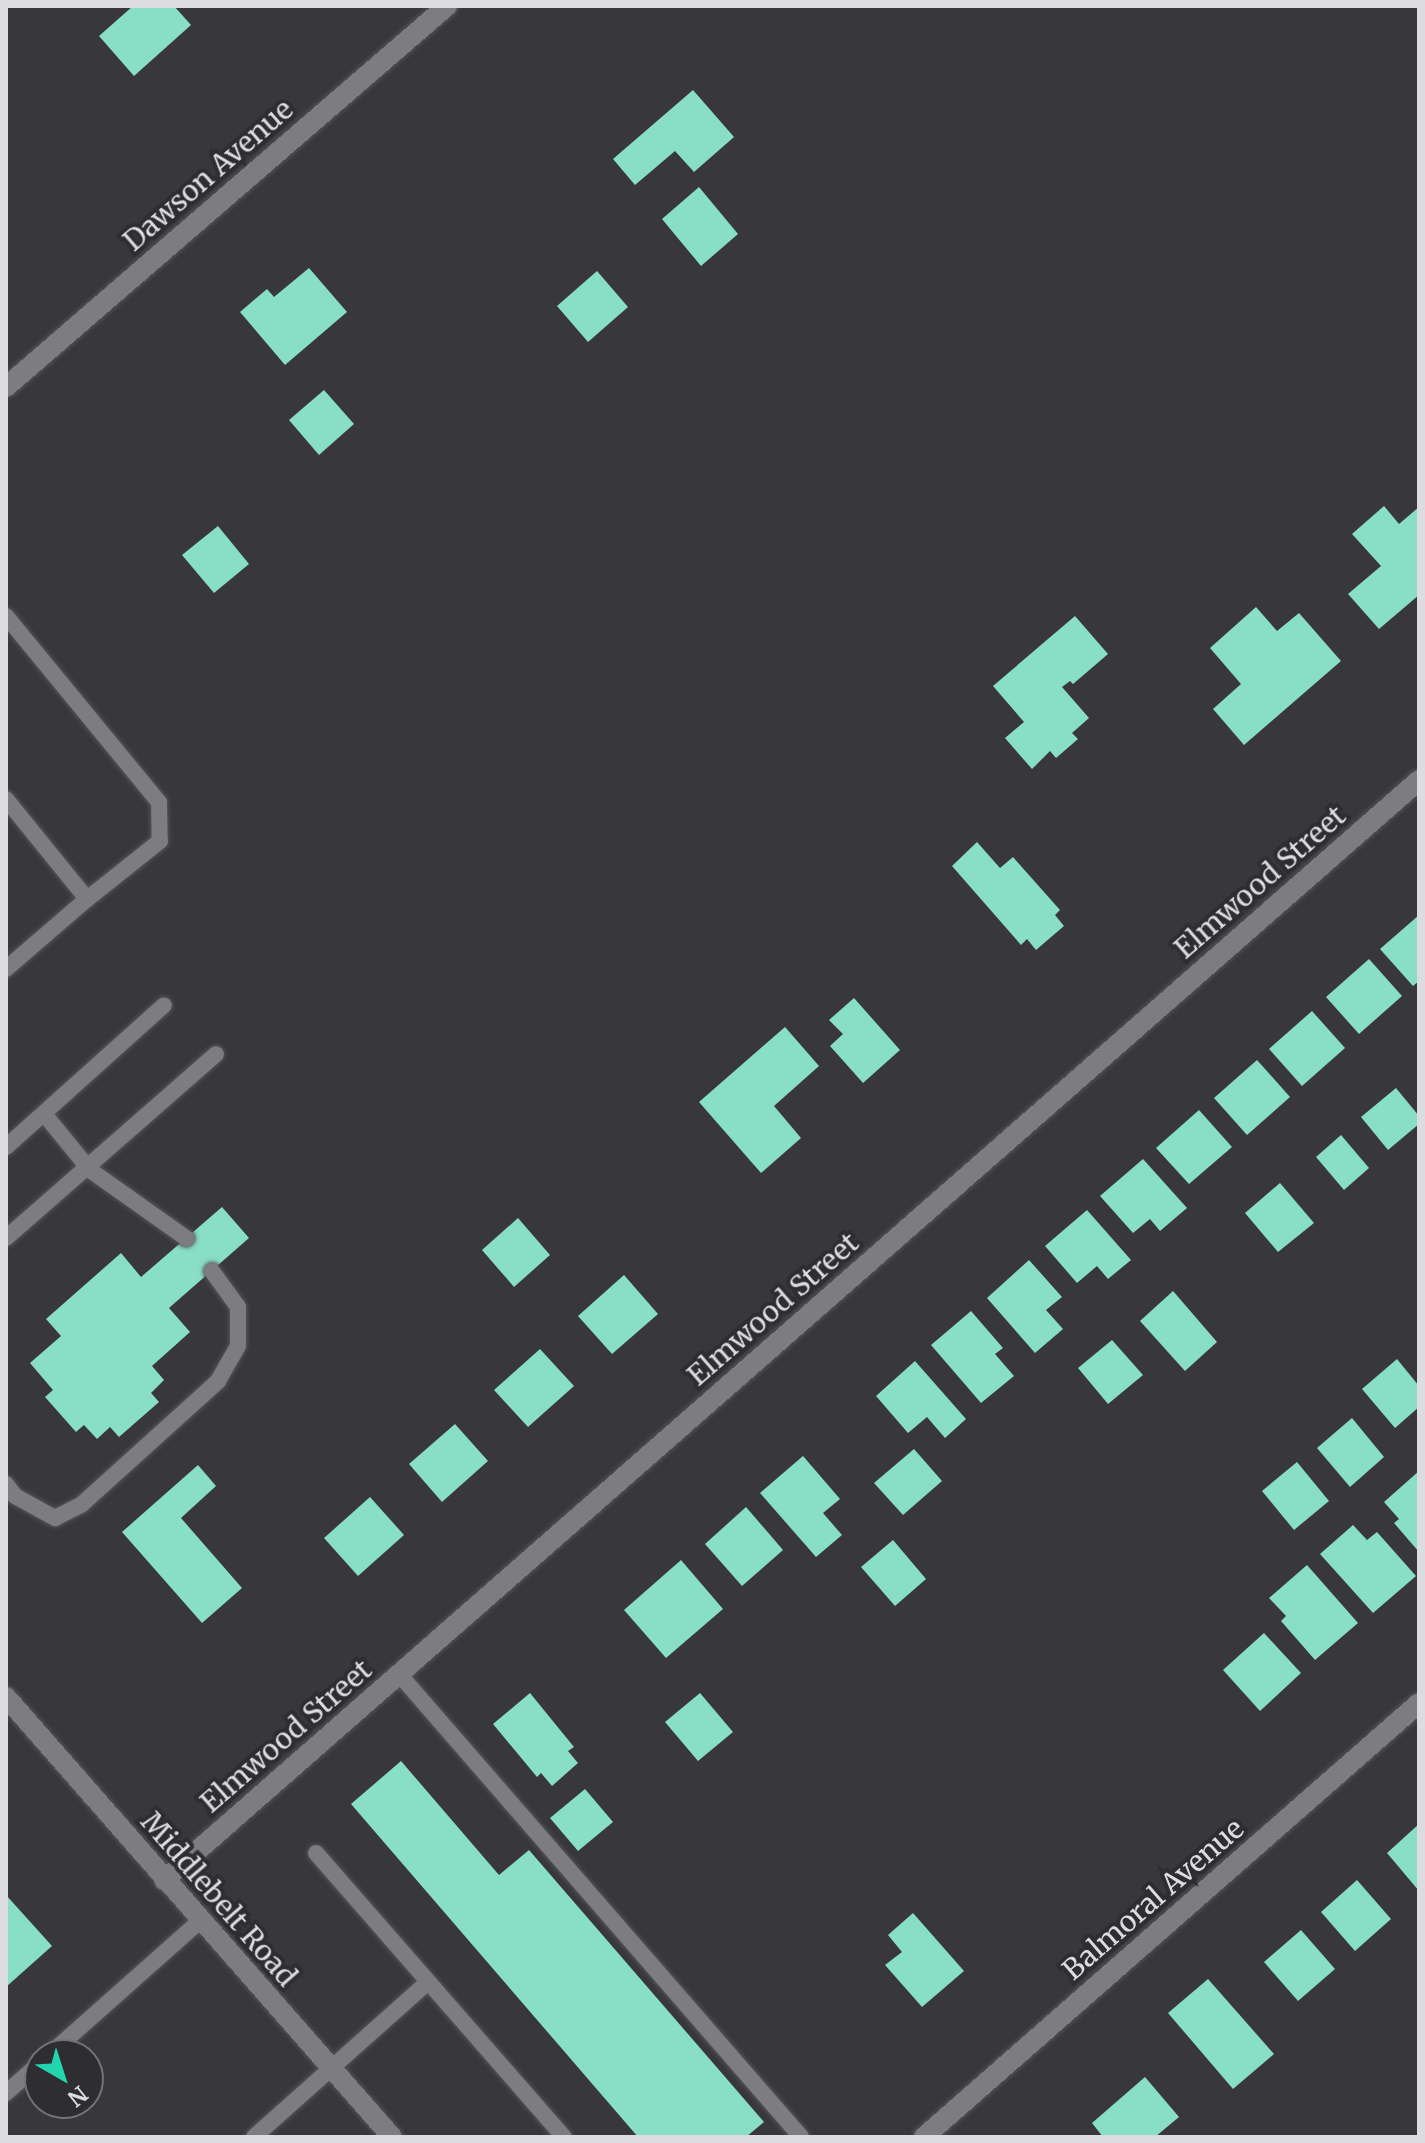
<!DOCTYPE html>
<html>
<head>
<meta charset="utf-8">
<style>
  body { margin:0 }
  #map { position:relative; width:1425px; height:2143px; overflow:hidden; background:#38373a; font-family:Merriweather,serif }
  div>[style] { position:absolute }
  .building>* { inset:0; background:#89dfc6 }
  .roads { filter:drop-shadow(0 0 2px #545456) drop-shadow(0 0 2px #545456) }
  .lane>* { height:16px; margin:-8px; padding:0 8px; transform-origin:8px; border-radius:8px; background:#7d7d80 }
  .street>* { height:20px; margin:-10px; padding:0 10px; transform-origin:10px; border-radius:10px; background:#7d7d80 }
  .secondary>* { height:20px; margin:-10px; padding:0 10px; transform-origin:10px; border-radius:10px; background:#7d7d80 }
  span { translate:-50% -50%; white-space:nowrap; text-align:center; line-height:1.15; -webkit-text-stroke:8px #2e2d30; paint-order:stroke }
  .street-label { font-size:28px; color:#dddcde }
  .frame { position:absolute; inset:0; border:8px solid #dddcde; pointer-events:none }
  .north { position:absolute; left:24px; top:2039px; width:80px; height:80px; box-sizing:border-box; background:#2e2d30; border:2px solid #747376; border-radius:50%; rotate:141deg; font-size:22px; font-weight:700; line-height:32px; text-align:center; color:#dddcde }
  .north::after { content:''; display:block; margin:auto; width:28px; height:36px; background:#22d5af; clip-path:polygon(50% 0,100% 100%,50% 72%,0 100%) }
</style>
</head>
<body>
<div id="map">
  <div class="building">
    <i style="clip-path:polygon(133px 6px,174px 6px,191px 25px,134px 76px,99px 36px)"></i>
    <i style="clip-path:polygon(693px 90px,734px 137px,694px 172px,675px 151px,635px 185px,613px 159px)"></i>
    <i style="clip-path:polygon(699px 187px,738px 234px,701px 266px,662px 219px)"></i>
    <i style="clip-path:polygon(309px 268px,347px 312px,285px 365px,240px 312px,267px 289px,274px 297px)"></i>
    <i style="clip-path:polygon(597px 271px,628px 307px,588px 342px,557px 306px)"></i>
    <i style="clip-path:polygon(324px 390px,354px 424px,319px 455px,289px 420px)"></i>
    <i style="clip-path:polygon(1384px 506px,1399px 524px,1419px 507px,1419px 595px,1379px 629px,1348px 594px,1381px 566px,1352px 534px)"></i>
    <i style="clip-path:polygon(218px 526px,249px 564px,214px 593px,182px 555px)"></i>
    <i style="clip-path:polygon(1256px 607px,1277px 631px,1299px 613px,1341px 661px,1244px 745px,1213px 709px,1241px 684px,1210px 648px)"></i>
    <i style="clip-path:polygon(1075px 616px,1108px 654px,1073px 684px,1070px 681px,1062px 687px,1089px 718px,1072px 733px,1078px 739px,1056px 758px,1050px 751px,1032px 769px,1005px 738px,1024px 722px,993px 686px)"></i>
    <i style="clip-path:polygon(977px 842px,1000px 868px,1013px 857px,1060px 910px,1055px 915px,1064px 926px,1036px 950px,1027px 939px,1021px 945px,952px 866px)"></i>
    <i style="clip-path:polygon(1419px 915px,1419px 981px,1413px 986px,1380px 949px)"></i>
    <i style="clip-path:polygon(1369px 959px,1402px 996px,1359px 1034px,1326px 997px)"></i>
    <i style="clip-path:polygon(854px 998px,900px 1050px,863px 1083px,830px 1046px,843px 1034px,829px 1020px)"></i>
    <i style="clip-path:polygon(1312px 1011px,1345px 1048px,1302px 1086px,1269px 1049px)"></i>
    <i style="clip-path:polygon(785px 1027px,819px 1066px,774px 1106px,801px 1138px,761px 1173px,699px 1102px)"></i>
    <i style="clip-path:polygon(1257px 1060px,1290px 1097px,1247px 1135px,1214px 1098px)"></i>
    <i style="clip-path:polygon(1396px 1088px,1419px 1116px,1419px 1124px,1388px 1150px,1361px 1117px)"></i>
    <i style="clip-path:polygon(1199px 1110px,1232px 1147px,1189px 1184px,1156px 1148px)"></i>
    <i style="clip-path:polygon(1341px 1135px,1369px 1168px,1344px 1190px,1316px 1157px)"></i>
    <i style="clip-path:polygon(1143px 1159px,1187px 1208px,1160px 1231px,1150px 1219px,1133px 1233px,1100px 1196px)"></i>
    <i style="clip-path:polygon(1280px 1183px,1314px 1223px,1278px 1252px,1245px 1213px)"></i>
    <i style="clip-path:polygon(222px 1207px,249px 1238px,169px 1308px,190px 1332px,152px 1366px,164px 1380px,151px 1393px,159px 1402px,119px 1437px,110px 1427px,97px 1439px,84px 1425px,76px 1432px,45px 1397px,53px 1390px,30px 1363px,61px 1336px,46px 1319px,121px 1253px,141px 1277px)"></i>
    <i style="clip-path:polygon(1087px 1210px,1131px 1260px,1108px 1279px,1097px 1266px,1077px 1283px,1045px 1246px)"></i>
    <i style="clip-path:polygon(518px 1218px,550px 1255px,514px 1287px,482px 1250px)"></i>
    <i style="clip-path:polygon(1029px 1260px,1062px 1297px,1046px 1310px,1063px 1329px,1035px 1353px,987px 1298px)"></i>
    <i style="clip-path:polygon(624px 1275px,658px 1314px,612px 1354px,578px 1316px)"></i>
    <i style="clip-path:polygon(1173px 1291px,1217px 1342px,1185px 1371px,1140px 1321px)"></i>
    <i style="clip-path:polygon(971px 1311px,1003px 1348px,995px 1354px,1014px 1376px,981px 1403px,931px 1345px)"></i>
    <i style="clip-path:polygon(1112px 1340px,1143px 1375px,1108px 1404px,1078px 1368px)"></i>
    <i style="clip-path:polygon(540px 1349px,574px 1386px,528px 1427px,494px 1390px)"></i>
    <i style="clip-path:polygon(1397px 1359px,1419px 1386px,1419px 1407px,1395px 1428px,1362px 1389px)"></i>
    <i style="clip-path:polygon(915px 1361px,966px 1419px,945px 1438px,927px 1417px,908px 1433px,876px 1396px)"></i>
    <i style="clip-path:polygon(1352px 1418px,1384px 1457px,1350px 1487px,1317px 1448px)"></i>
    <i style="clip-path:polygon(455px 1424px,488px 1461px,442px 1502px,409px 1464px)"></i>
    <i style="clip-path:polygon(914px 1449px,942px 1481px,903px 1515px,874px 1483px)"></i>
    <i style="clip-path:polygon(803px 1456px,840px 1499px,823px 1513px,842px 1535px,816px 1557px,760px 1493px)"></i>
    <i style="clip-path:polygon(1297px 1462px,1329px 1501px,1294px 1530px,1262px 1491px)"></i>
    <i style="clip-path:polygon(198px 1465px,216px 1486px,181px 1518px,242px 1588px,202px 1623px,122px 1532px)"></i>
    <i style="clip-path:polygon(1419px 1471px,1419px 1552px,1394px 1523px,1399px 1519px,1384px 1502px)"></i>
    <i style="clip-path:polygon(370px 1497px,404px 1535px,358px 1576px,324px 1538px)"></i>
    <i style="clip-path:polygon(746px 1507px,783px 1550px,742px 1586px,705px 1544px)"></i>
    <i style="clip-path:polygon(1353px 1525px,1367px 1540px,1377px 1532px,1416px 1576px,1373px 1613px,1320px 1554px)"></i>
    <i style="clip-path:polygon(893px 1540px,926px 1579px,895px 1606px,861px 1567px)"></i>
    <i style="clip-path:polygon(681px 1560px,723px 1609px,666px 1658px,624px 1610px)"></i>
    <i style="clip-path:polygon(1307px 1565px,1358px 1623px,1315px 1660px,1281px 1621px,1286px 1616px,1269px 1598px)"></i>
    <i style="clip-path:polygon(1264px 1633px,1301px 1673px,1260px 1711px,1223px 1670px)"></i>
    <i style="clip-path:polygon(530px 1693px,574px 1747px,568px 1751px,578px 1763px,552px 1786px,541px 1773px,537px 1777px,493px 1724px)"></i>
    <i style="clip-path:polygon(700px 1693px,733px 1732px,698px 1761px,665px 1722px)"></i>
    <i style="clip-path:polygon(401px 1761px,499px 1875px,529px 1850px,764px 2122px,746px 2137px,638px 2137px,351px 1804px)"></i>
    <i style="clip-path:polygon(585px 1789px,613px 1822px,578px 1851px,550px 1818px)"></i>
    <i style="clip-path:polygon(1419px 1824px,1419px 1891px,1387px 1853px)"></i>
    <i style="clip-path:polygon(1357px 1880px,1391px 1919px,1355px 1951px,1321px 1912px)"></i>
    <i style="clip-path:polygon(6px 1895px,52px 1946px,6px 1987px)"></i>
    <i style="clip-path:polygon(913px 1913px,964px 1971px,922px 2007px,885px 1965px,902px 1952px,888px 1935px)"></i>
    <i style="clip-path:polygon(1301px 1930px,1335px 1969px,1298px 2001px,1264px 1962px)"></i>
    <i style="clip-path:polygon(1208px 1979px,1274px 2054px,1233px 2089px,1168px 2013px)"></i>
    <i style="clip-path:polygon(1145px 2077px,1179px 2117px,1155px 2137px,1103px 2137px,1092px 2123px)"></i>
  </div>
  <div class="roads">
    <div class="lane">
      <i style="left:6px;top:616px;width:241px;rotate:50.6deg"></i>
      <i style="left:159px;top:802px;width:39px;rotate:89deg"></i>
      <i style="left:160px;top:841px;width:93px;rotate:141.5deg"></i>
      <i style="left:6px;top:799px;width:129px;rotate:51deg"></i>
      <i style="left:87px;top:899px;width:107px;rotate:139.2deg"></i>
      <i style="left:45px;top:1115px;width:71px;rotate:50.7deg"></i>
      <i style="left:90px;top:1170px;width:118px;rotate:35.3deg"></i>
      <i style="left:6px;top:1147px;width:212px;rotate:-41.9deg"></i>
      <i style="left:6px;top:1238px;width:279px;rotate:-41.2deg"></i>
      <i style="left:6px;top:1484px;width:15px;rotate:53deg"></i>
      <i style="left:15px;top:1496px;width:46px;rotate:28.8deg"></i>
      <i style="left:55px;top:1518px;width:29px;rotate:-27deg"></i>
      <i style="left:81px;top:1505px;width:185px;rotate:-42.1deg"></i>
      <i style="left:218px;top:1381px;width:40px;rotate:-60.3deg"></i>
      <i style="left:238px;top:1346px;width:39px;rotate:-90deg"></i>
      <i style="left:238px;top:1307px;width:44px;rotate:-125.8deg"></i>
      <i style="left:399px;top:1674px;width:613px;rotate:49.03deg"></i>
      <i style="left:316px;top:1853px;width:377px;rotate:48.9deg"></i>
      <i style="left:49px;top:2055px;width:202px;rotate:-41.6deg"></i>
      <i style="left:6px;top:2093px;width:45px;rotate:-41.4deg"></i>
      <i style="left:254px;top:2137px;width:233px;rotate:-41.7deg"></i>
    </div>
    <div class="street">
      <i style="left:6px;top:387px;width:583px;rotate:-40.83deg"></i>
      <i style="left:164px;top:1880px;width:1669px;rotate:-41.23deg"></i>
      <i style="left:924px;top:2137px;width:658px;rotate:-41.24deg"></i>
    </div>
    <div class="secondary">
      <i style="left:6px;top:1697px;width:585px;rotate:48.74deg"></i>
    </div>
  </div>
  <div class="street-label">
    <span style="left:208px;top:175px;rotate:-41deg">Dawson Avenue</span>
    <span style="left:1260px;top:882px;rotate:-41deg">Elmwood Street</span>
    <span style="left:773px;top:1309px;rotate:-41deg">Elmwood Street</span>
    <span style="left:286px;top:1736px;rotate:-41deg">Elmwood Street</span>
    <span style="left:219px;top:1899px;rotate:49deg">Middlebelt Road</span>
    <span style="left:1153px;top:1899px;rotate:-41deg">Balmoral Avenue</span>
  </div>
  <div class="frame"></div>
  <div class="north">N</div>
</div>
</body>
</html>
